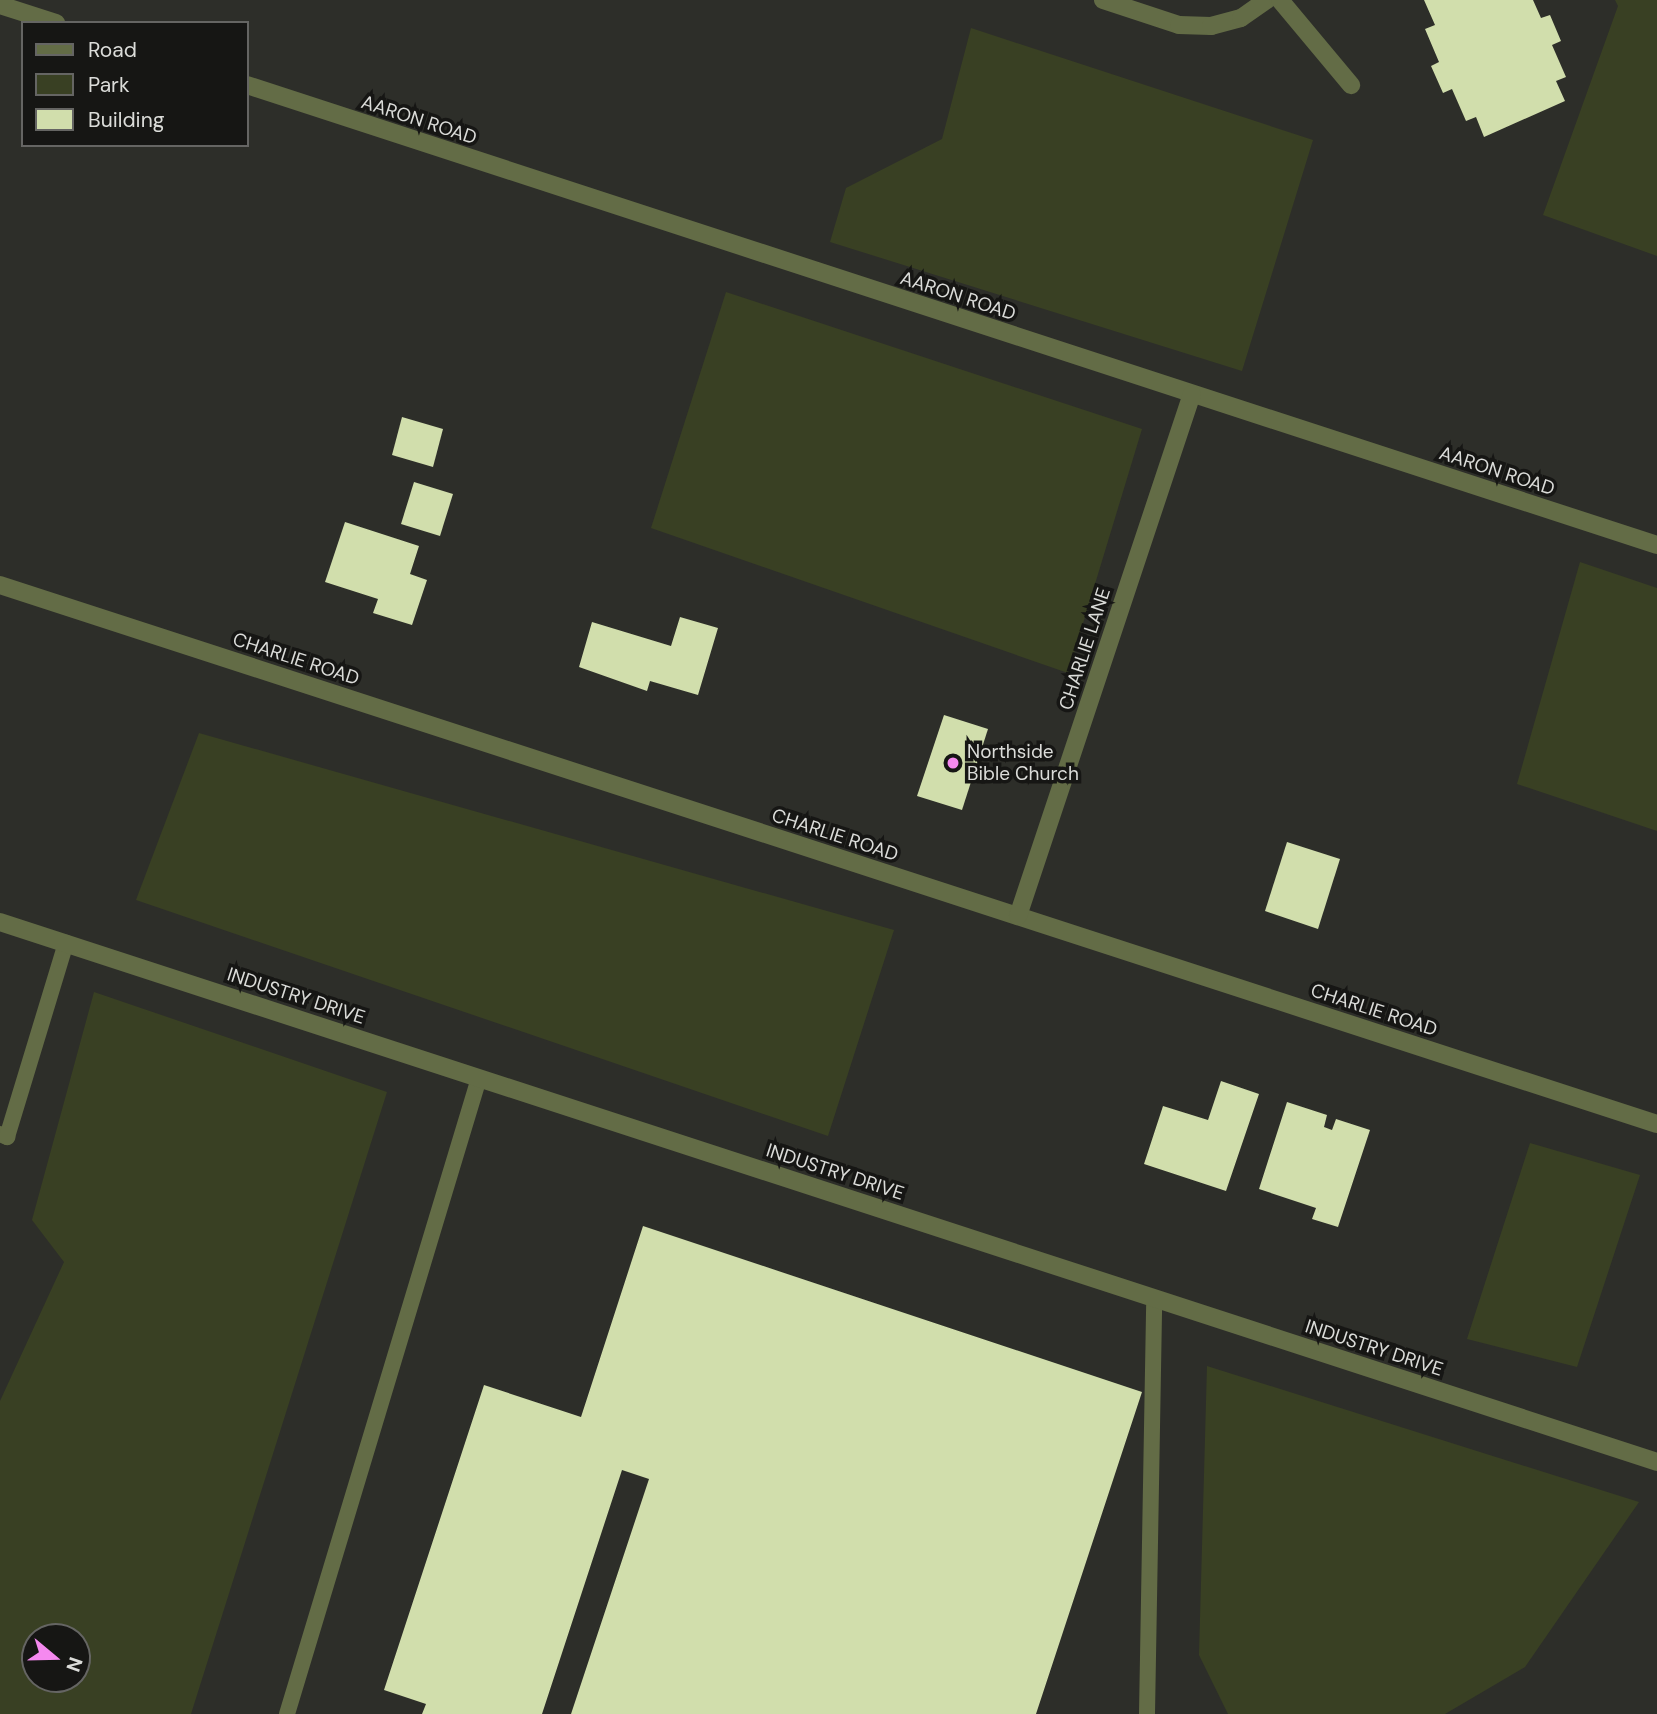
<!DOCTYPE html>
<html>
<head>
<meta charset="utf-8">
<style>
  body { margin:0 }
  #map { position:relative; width:1657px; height:1714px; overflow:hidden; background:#2d2e29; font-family:"DM Sans",sans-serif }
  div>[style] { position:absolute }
  .green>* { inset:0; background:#394023 }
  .building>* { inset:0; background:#d1deac }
  .service>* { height:16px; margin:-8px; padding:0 8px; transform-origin:8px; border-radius:8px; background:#636c46 }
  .minor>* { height:18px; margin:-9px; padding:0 9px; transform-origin:9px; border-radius:9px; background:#636c46 }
  .dots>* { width:19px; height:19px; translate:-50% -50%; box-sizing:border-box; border:4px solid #161614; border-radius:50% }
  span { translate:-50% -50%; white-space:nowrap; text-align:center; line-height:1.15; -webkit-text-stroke:7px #161614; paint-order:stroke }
  .street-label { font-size:19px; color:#dbdcd9 }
  .poi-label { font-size:19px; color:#dbdcd9 }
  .left { translate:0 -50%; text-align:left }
  .legend { position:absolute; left:21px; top:21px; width:228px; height:126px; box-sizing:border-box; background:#161614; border:2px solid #656563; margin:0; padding:9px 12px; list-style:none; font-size:21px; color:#dbdcd9 }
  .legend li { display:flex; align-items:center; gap:14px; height:35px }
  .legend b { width:35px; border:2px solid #656563 }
  .north { position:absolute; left:21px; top:1623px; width:70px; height:70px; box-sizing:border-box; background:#161614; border:2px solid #656563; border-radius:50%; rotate:109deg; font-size:19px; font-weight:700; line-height:28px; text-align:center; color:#dbdcd9 }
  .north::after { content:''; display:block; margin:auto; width:24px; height:32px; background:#f589ef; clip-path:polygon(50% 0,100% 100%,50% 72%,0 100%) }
</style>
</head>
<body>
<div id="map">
  <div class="green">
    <i style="clip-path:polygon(1615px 0,1657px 0,1657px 256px,1543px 215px,1618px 6px)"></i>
    <i style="clip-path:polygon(971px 28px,1313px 140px,1242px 371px,830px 242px,846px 188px,942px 139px)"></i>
    <i style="clip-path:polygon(726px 292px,1142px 429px,1068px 673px,651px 528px)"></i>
    <i style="clip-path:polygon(1580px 562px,1657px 588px,1657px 831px,1517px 784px)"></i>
    <i style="clip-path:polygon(199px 733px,894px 930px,828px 1136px,136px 900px)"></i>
    <i style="clip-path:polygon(evenodd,94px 992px,387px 1092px,191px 1714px,0 1714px,0 1401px,64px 1262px,32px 1220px,94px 992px,35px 1637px,77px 1637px,77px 1679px,35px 1679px,35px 1637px)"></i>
    <i style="clip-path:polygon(1530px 1143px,1640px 1175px,1577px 1367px,1467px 1339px)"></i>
    <i style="clip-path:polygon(1207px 1366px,1639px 1502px,1525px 1667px,1445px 1714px,1228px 1714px,1199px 1655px)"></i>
  </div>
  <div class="building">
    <i style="clip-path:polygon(1424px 0,1533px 0,1541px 18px,1550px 15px,1561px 41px,1552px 45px,1566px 77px,1556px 81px,1565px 101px,1484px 137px,1476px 117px,1466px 121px,1452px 89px,1443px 93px,1431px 66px,1439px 62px,1425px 29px,1435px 25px)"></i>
    <i style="clip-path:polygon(402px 417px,443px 429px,433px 467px,392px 455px)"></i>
    <i style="clip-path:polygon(414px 482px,453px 494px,440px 536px,401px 524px)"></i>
    <i style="clip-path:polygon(345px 522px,419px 546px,410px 574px,427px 580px,412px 625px,373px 613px,378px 599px,325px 582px)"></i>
    <i style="clip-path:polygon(680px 617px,718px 628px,698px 695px,650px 681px,647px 691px,579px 667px,592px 622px,671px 646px)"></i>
    <i style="clip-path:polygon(944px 715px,988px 729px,962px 810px,917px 796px)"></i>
    <i style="clip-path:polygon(1287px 842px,1340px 859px,1318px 929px,1265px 911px)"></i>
    <i style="clip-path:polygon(1221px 1081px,1259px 1094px,1226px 1191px,1144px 1164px,1163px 1106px,1208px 1120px)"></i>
    <i style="clip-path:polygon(1287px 1102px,1327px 1115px,1324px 1127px,1332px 1130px,1336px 1119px,1370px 1130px,1338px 1227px,1312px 1219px,1316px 1208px,1259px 1189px)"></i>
    <i style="clip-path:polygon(643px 1226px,1142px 1392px,1036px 1714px,571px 1714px,649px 1479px,622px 1470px,542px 1714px,422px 1714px,426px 1704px,384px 1690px,484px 1385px,581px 1417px)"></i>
  </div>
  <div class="service">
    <i style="left:0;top:1134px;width:8px;rotate:23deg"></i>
    <i style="left:7px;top:1137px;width:203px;rotate:-73.1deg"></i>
    <i style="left:287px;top:1714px;width:664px;rotate:-73.2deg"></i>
    <i style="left:1147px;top:1714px;width:416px;rotate:-89deg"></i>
  </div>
  <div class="minor">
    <i style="left:1103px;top:0;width:80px;rotate:18.2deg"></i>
    <i style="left:1179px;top:25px;width:32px;rotate:2deg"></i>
    <i style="left:1211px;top:26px;width:31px;rotate:-15deg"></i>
    <i style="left:1241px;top:18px;width:32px;rotate:-35deg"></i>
    <i style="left:1280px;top:0;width:111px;rotate:50.1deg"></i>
    <i style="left:0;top:5px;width:59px;rotate:17.8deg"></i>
    <i style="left:247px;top:85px;width:1483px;rotate:18.07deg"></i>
    <i style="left:0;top:585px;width:1742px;rotate:18.02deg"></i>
    <i style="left:1018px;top:916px;width:550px;rotate:-71.57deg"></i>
    <i style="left:0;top:922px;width:1743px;rotate:18.05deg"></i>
  </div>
  <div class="dots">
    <i style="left:953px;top:763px;background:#f589ef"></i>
  </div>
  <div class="street-label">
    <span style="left:419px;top:120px;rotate:18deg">AARON ROAD</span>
    <span style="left:958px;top:296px;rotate:18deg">AARON ROAD</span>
    <span style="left:1497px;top:471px;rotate:18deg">AARON ROAD</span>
    <span style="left:1085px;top:649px;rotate:-72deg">CHARLIE LANE</span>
    <span style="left:296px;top:659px;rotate:18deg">CHARLIE ROAD</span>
    <span style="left:835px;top:835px;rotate:18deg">CHARLIE ROAD</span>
    <span style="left:296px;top:996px;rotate:18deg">INDUSTRY DRIVE</span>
    <span style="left:1374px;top:1010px;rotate:18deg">CHARLIE ROAD</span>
    <span style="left:835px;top:1172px;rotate:18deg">INDUSTRY DRIVE</span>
    <span style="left:1374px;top:1348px;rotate:18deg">INDUSTRY DRIVE</span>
  </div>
  <div class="poi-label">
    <span class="left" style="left:967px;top:763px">Northside<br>Bible Church</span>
  </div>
  <ul class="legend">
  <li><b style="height:9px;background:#636c46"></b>Road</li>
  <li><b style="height:19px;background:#394023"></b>Park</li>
  <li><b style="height:19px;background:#d1deac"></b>Building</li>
  </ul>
  <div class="north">N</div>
</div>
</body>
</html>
